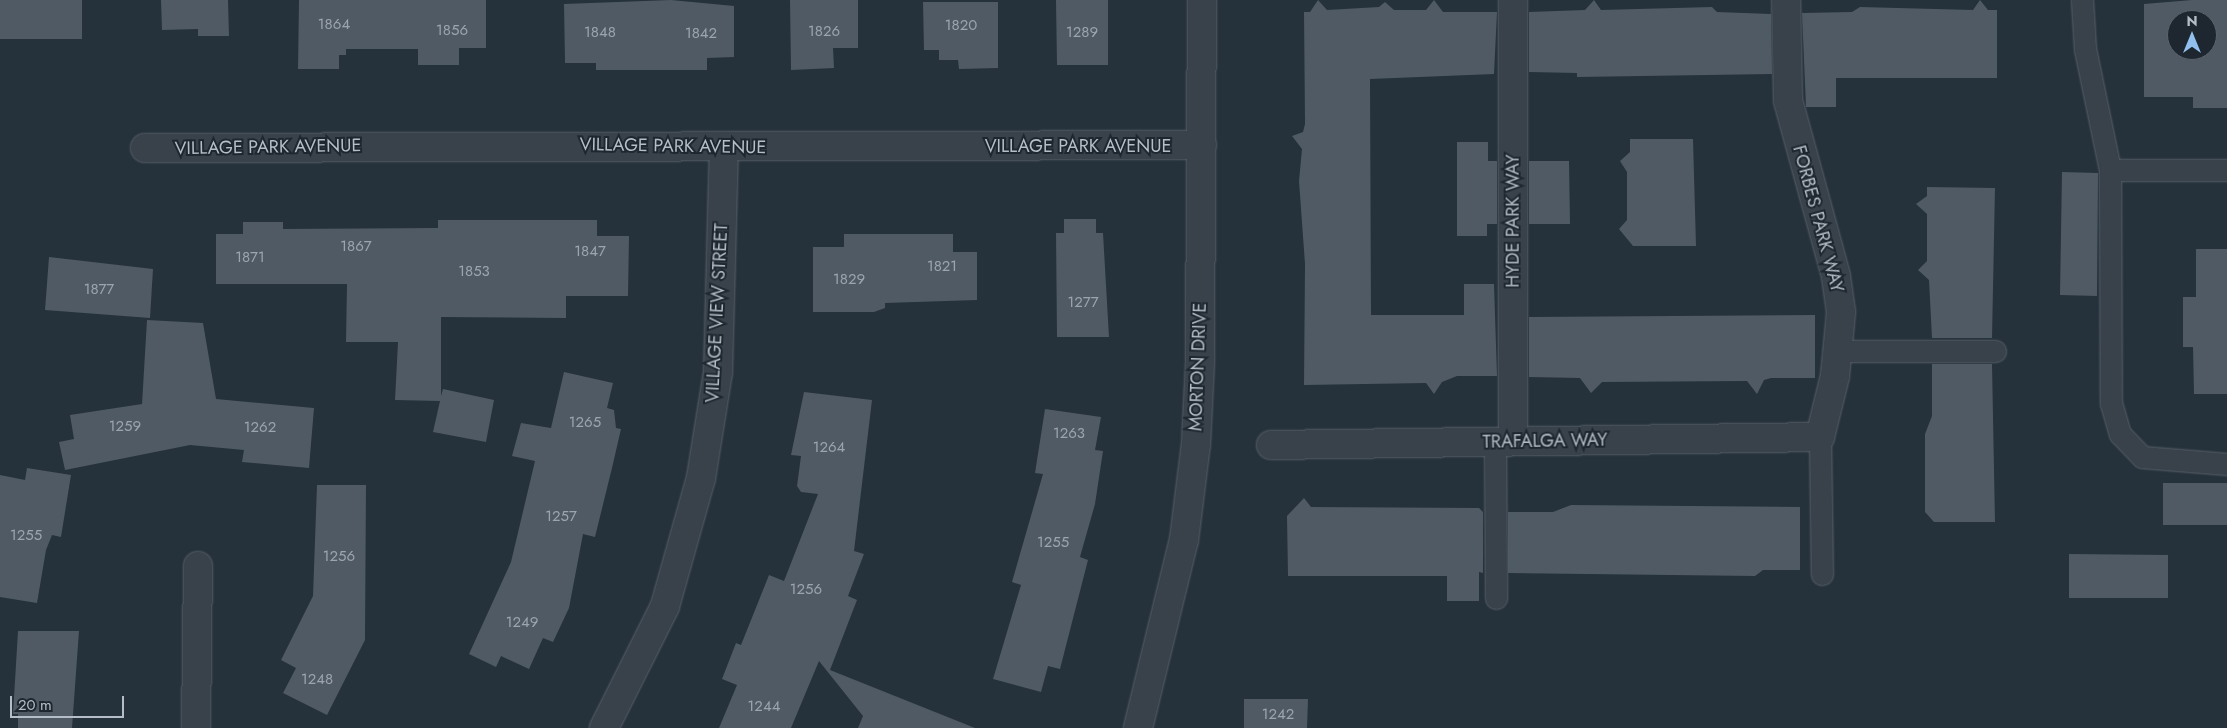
<!DOCTYPE html>
<html>
<head>
<meta charset="utf-8">
<style>
  body { margin:0 }
  #map { position:relative; width:2227px; height:728px; overflow:hidden; background:#25313b; font-family:Jost,sans-serif }
  div>[style] { position:absolute }
  .building>* { inset:0; background:#4f5a65 }
  .roads { filter:drop-shadow(0 0 1px #576069) drop-shadow(0 0 1px #576069) }
  .service>* { height:21px; margin:-10.5px; padding:0 10.5px; transform-origin:10.5px; border-radius:10.5px; background:#39424b }
  .minor>* { height:28px; margin:-14px; padding:0 14px; transform-origin:14px; border-radius:14px; background:#39424b }
  span { translate:-50% -50%; white-space:nowrap; text-align:center; line-height:1.15; -webkit-text-stroke:4px #1e2730; paint-order:stroke }
  .number-label { font-size:15px; color:#9ca4ae }
  .number-label span { -webkit-text-stroke-width:0 }
  .street-label { font-size:18px; color:#b5bdc6 }
  .north { position:absolute; left:2167px; top:10px; width:50px; height:50px; box-sizing:border-box; background:#1e2730; border:1px solid #5a636c; border-radius:50%; rotate:0deg; font-size:14px; font-weight:700; line-height:20px; text-align:center; color:#b5bdc6 }
  .north::after { content:''; display:block; margin:auto; width:18px; height:22px; background:#92c0ee; clip-path:polygon(50% 0,100% 100%,50% 72%,0 100%) }
  .scale { position:absolute; left:10px; top:696px; width:114px; height:22px; box-sizing:border-box; border:2px solid #b5bdc6; border-top:0; padding-left:6px; font-size:15px; line-height:18px; white-space:nowrap; color:#b5bdc6; -webkit-text-stroke:4px #1e2730; paint-order:stroke }
</style>
</head>
<body>
<div id="map">
  <div class="building">
    <i style="clip-path:polygon(0 0,82px 0,82px 39px,0 39px)"></i>
    <i style="clip-path:polygon(161px 0,228px 0,229px 36px,198px 36px,198px 29px,162px 30px)"></i>
    <i style="clip-path:polygon(299px 0,486px 0,486px 48px,459px 48px,459px 65px,418px 65px,418px 49px,346px 49px,346px 55px,339px 55px,339px 69px,298px 69px)"></i>
    <i style="clip-path:polygon(671px 0,734px 6px,734px 57px,707px 58px,707px 70px,596px 70px,596px 63px,565px 63px,564px 4px)"></i>
    <i style="clip-path:polygon(790px 0,858px 0,858px 48px,833px 48px,834px 68px,791px 70px)"></i>
    <i style="clip-path:polygon(1056px 0,1108px 0,1108px 65px,1057px 65px)"></i>
    <i style="clip-path:polygon(1318px 0,1327px 10px,1379px 7px,1385px 2px,1394px 10px,1426px 10px,1434px 0,1443px 12px,1497px 12px,1494px 74px,1370px 79px,1371px 315px,1464px 315px,1464px 284px,1494px 284px,1497px 376px,1457px 376px,1442px 382px,1434px 394px,1426px 383px,1304px 385px,1305px 264px,1299px 181px,1302px 149px,1292px 136px,1303px 132px,1305px 124px,1304px 12px,1310px 12px)"></i>
    <i style="clip-path:polygon(1594px 0,1601px 10px,1712px 7px,1717px 12px,1771px 14px,1772px 74px,1577px 77px,1577px 73px,1529px 72px,1529px 12px,1585px 10px)"></i>
    <i style="clip-path:polygon(1980px 0,1988px 10px,1997px 10px,1997px 78px,1836px 78px,1836px 107px,1806px 107px,1802px 13px,1852px 12px,1860px 7px,1973px 10px)"></i>
    <i style="clip-path:polygon(evenodd,2192px 0,2227px 0,2227px 108px,2193px 108px,2193px 97px,2144px 97px,2144px 4px,2192px 0,2177px 20px,2207px 20px,2207px 50px,2177px 50px,2177px 20px)"></i>
    <i style="clip-path:polygon(923px 2px,998px 2px,998px 68px,959px 69px,958px 60px,939px 60px,939px 50px,924px 50px)"></i>
    <i style="clip-path:polygon(1630px 139px,1693px 139px,1696px 246px,1633px 246px,1619px 229px,1627px 220px,1627px 172px,1620px 161px,1630px 152px)"></i>
    <i style="clip-path:polygon(1457px 142px,1488px 142px,1488px 161px,1497px 161px,1497px 224px,1487px 224px,1487px 236px,1457px 236px)"></i>
    <i style="clip-path:polygon(1529px 161px,1569px 161px,1570px 224px,1529px 224px)"></i>
    <i style="clip-path:polygon(2062px 172px,2098px 173px,2097px 296px,2060px 295px)"></i>
    <i style="clip-path:polygon(1927px 187px,1995px 188px,1992px 338px,1932px 338px,1929px 280px,1918px 270px,1927px 261px,1927px 214px,1916px 204px,1927px 196px)"></i>
    <i style="clip-path:polygon(1064px 219px,1096px 219px,1096px 233px,1103px 233px,1109px 337px,1057px 337px,1056px 233px,1064px 233px)"></i>
    <i style="clip-path:polygon(438px 220px,597px 220px,597px 236px,629px 236px,628px 296px,566px 296px,566px 318px,441px 317px,441px 396px,443px 389px,494px 400px,486px 442px,433px 432px,440px 401px,395px 400px,398px 342px,346px 342px,347px 284px,216px 284px,216px 234px,243px 234px,243px 222px,283px 222px,283px 229px,438px 228px)"></i>
    <i style="clip-path:polygon(844px 234px,953px 234px,953px 252px,977px 252px,977px 300px,885px 303px,885px 308px,874px 312px,813px 312px,813px 247px,844px 247px)"></i>
    <i style="clip-path:polygon(2196px 249px,2227px 249px,2227px 394px,2194px 394px,2193px 347px,2183px 347px,2183px 297px,2196px 297px)"></i>
    <i style="clip-path:polygon(49px 257px,153px 269px,150px 318px,45px 310px)"></i>
    <i style="clip-path:polygon(1815px 315px,1815px 378px,1771px 378px,1764px 380px,1757px 394px,1747px 381px,1602px 382px,1591px 393px,1580px 378px,1529px 377px,1529px 317px)"></i>
    <i style="clip-path:polygon(147px 320px,203px 323px,216px 399px,314px 408px,309px 468px,242px 462px,244px 450px,190px 445px,65px 470px,59px 442px,74px 439px,70px 415px,142px 404px)"></i>
    <i style="clip-path:polygon(1932px 364px,1992px 364px,1995px 522px,1934px 522px,1925px 512px,1925px 434px,1932px 416px)"></i>
    <i style="clip-path:polygon(564px 372px,613px 383px,607px 408px,614px 410px,616px 428px,621px 429px,612px 468px,595px 537px,583px 534px,569px 608px,553px 642px,543px 638px,529px 669px,501px 656px,496px 667px,469px 654px,511px 562px,535px 461px,512px 456px,521px 423px,551px 428px)"></i>
    <i style="clip-path:polygon(804px 392px,872px 400px,854px 551px,864px 554px,848px 596px,857px 600px,830px 670px,975px 728px,858px 728px,863px 716px,819px 661px,791px 728px,719px 728px,737px 685px,722px 679px,736px 643px,741px 645px,769px 575px,784px 581px,818px 494px,801px 492px,797px 486px,801px 456px,791px 455px)"></i>
    <i style="clip-path:polygon(1045px 409px,1101px 417px,1095px 450px,1103px 451px,1095px 504px,1080px 557px,1088px 560px,1060px 669px,1048px 666px,1041px 692px,993px 679px,1021px 585px,1012px 582px,1043px 474px,1035px 473px)"></i>
    <i style="clip-path:polygon(27px 468px,71px 475px,61px 537px,52px 535px,46px 550px,37px 603px,0 597px,0 475px,25px 480px)"></i>
    <i style="clip-path:polygon(2163px 483px,2227px 483px,2227px 525px,2163px 525px)"></i>
    <i style="clip-path:polygon(317px 485px,366px 485px,365px 640px,327px 715px,283px 693px,296px 668px,281px 660px,313px 596px)"></i>
    <i style="clip-path:polygon(1304px 498px,1311px 507px,1479px 508px,1483px 512px,1483px 573px,1479px 572px,1479px 601px,1447px 601px,1447px 576px,1288px 576px,1287px 516px)"></i>
    <i style="clip-path:polygon(1571px 505px,1800px 507px,1800px 570px,1763px 570px,1755px 576px,1508px 573px,1508px 512px,1553px 512px)"></i>
    <i style="clip-path:polygon(2069px 554px,2168px 555px,2168px 598px,2069px 598px)"></i>
    <i style="clip-path:polygon(18px 631px,79px 631px,72px 728px,18px 728px,18px 714px,13px 714px)"></i>
    <i style="clip-path:polygon(1244px 699px,1308px 699px,1307px 728px,1244px 728px)"></i>
  </div>
  <div class="roads">
    <div class="service">
      <i style="left:2082px;top:0;width:49px;rotate:86.5deg"></i>
      <i style="left:2085px;top:49px;width:124px;rotate:78.3deg"></i>
      <i style="left:2110px;top:170px;width:233px;rotate:89.8deg"></i>
      <i style="left:2111px;top:403px;width:32px;rotate:74deg"></i>
      <i style="left:2120px;top:434px;width:32px;rotate:46deg"></i>
      <i style="left:2142px;top:457px;width:85px;rotate:4.7deg"></i>
      <i style="left:2110px;top:170px;width:117px"></i>
      <i style="left:1839px;top:351px;width:156px"></i>
      <i style="left:1820px;top:437px;width:137px;rotate:89.2deg"></i>
      <i style="left:1495px;top:442px;width:156px;rotate:89.6deg"></i>
    </div>
    <div class="minor">
      <i style="left:1513px;top:0;width:441px;rotate:90deg"></i>
      <i style="left:145px;top:148px;width:1057px;rotate:-0.16deg"></i>
      <i style="left:1271px;top:445px;width:549px;rotate:-0.83deg"></i>
      <i style="left:1820px;top:437px;width:63px;rotate:-76.2deg"></i>
      <i style="left:1835px;top:376px;width:64px;rotate:-84.6deg"></i>
      <i style="left:1841px;top:312px;width:36px;rotate:-98deg"></i>
      <i style="left:1836px;top:276px;width:182px;rotate:-105.3deg"></i>
      <i style="left:1788px;top:100px;width:100px;rotate:-91.1deg"></i>
      <i style="left:196px;top:728px;width:162px;rotate:-89.3deg"></i>
      <i style="left:604px;top:728px;width:136px;rotate:-63.4deg"></i>
      <i style="left:665px;top:606px;width:133px;rotate:-74.3deg"></i>
      <i style="left:701px;top:478px;width:107px;rotate:-80.9deg"></i>
      <i style="left:718px;top:372px;width:224px;rotate:-88.5deg"></i>
      <i style="left:1138px;top:728px;width:194px;rotate:-76.3deg"></i>
      <i style="left:1184px;top:540px;width:97px;rotate:-82.9deg"></i>
      <i style="left:1196px;top:444px;width:83px;rotate:-87.2deg"></i>
      <i style="left:1200px;top:361px;width:361px;rotate:-89.7deg"></i>
    </div>
  </div>
  <div class="number-label">
    <span style="left:334px;top:25px">1864</span>
    <span style="left:961px;top:26px">1820</span>
    <span style="left:452px;top:31px">1856</span>
    <span style="left:824px;top:32px">1826</span>
    <span style="left:600px;top:33px">1848</span>
    <span style="left:1082px;top:33px">1289</span>
    <span style="left:701px;top:34px">1842</span>
    <span style="left:356px;top:247px">1867</span>
    <span style="left:590px;top:252px">1847</span>
    <span style="left:250px;top:258px">1871</span>
    <span style="left:942px;top:267px">1821</span>
    <span style="left:474px;top:272px">1853</span>
    <span style="left:849px;top:280px">1829</span>
    <span style="left:99px;top:290px">1877</span>
    <span style="left:1083px;top:303px">1277</span>
    <span style="left:585px;top:423px">1265</span>
    <span style="left:125px;top:427px">1259</span>
    <span style="left:260px;top:428px">1262</span>
    <span style="left:1069px;top:434px">1263</span>
    <span style="left:829px;top:448px">1264</span>
    <span style="left:561px;top:517px">1257</span>
    <span style="left:26px;top:536px">1255</span>
    <span style="left:1053px;top:543px">1255</span>
    <span style="left:339px;top:557px">1256</span>
    <span style="left:806px;top:590px">1256</span>
    <span style="left:522px;top:623px">1249</span>
    <span style="left:317px;top:680px">1248</span>
    <span style="left:764px;top:707px">1244</span>
    <span style="left:1278px;top:715px">1242</span>
  </div>
  <div class="street-label">
    <span style="left:673px;top:146px;rotate:1deg">VILLAGE PARK AVENUE</span>
    <span style="left:1078px;top:146px">VILLAGE PARK AVENUE</span>
    <span style="left:268px;top:147px;rotate:-1deg">VILLAGE PARK AVENUE</span>
    <span style="left:1818px;top:219px;rotate:75deg">FORBES PARK WAY</span>
    <span style="left:1513px;top:221px;rotate:-90deg">HYDE PARK WAY</span>
    <span style="left:717px;top:313px;rotate:-87deg">VILLAGE VIEW STREET</span>
    <span style="left:1198px;top:367px;rotate:-88deg">MORTON DRIVE</span>
    <span style="left:1545px;top:441px;rotate:-1deg">TRAFALGA WAY</span>
  </div>
  <div class="north">N</div>
  <div class="scale">20 m</div>
</div>
</body>
</html>
